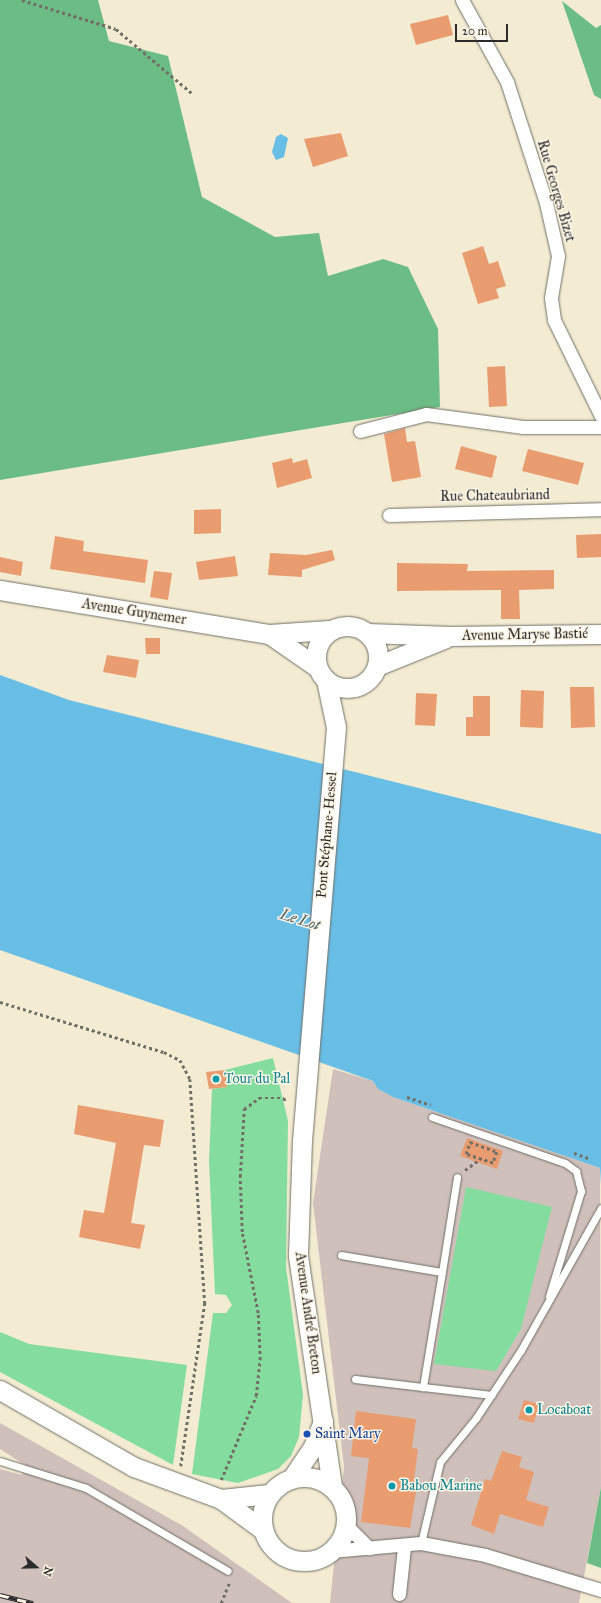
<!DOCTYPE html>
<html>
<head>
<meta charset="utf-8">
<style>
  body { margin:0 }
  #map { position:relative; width:601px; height:1603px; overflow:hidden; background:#f3ecd3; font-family:"IM FELL Great Primer",serif }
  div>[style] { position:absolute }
  .industrial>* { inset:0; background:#cfc0bb }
  .green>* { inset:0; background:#85dc9f }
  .forest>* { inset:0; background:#6cbc86 }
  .water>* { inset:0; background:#69bee6 }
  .building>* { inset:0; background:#e99c70 }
  .path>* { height:2.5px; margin-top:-1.25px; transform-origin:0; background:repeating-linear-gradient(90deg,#716f66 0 3px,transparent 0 6px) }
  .roads { filter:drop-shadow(0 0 1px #716f66) drop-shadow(0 0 1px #716f66) }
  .lane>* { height:7px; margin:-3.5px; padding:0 3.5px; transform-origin:3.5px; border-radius:3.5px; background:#fff }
  .street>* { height:13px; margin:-6.5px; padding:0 6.5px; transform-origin:6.5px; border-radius:6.5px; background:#fff }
  .secondary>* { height:19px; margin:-9.5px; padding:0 9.5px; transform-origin:9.5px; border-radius:9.5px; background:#fff }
  .secondary>.ring { margin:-9.5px; padding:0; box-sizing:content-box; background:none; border:19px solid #fff; border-radius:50% }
  .rail>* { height:4.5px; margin-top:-2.25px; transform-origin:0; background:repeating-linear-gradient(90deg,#fcf5e5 0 9px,#2b2b2b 0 18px); box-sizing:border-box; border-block:1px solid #2b2b2b }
  .dots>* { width:11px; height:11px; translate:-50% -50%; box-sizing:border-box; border:2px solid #fcf5e5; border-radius:50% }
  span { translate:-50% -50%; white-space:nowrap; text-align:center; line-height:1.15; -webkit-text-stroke:3px #fcf5e5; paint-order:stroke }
  .street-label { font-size:14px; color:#2b2b2b }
  .culture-label { font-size:14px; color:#0d838f }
  .left { translate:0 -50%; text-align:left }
  .transit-label { font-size:14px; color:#164399 }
  .water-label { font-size:15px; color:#3e5763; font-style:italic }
  .north { position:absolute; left:16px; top:1547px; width:40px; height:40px; -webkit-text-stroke:3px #fcf5e5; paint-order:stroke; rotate:110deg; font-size:11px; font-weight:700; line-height:16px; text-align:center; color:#2b2b2b }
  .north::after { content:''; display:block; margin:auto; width:14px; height:18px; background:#2b2b2b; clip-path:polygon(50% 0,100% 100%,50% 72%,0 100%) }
  .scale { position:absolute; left:455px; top:24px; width:53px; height:18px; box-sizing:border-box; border:2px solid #2b2b2b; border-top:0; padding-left:5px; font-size:12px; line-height:14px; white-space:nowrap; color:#2b2b2b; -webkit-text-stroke:3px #fcf5e5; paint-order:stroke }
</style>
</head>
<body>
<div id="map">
  <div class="industrial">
    <i style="clip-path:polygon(333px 1069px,373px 1081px,378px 1089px,393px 1097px,600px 1168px,601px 1487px,579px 1603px,330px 1603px,344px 1467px,313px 1203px)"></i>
    <i style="clip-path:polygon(0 1423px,183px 1526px,292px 1603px,0 1603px,0 1469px,22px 1475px,25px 1465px,0 1449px)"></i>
  </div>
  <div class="green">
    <i style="clip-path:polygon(273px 1058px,288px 1121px,286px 1267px,303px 1395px,299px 1437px,291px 1456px,278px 1469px,238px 1483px,192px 1474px,213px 1313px,226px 1313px,232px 1305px,226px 1295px,215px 1294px,209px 1161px,212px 1089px,227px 1087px,225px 1070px)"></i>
    <i style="clip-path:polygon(466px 1187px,552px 1207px,521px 1329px,496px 1371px,434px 1364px)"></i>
    <i style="clip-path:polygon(0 1332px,29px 1344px,187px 1365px,173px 1465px,0 1372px)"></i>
  </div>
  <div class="forest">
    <i style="clip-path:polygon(0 0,98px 0,109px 41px,168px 56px,202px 197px,275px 237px,319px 233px,328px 276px,383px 259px,408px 267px,438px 329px,440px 407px,0 480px)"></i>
    <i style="clip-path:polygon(562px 1px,596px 28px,601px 25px,601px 99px,594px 95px)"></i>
    <i style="clip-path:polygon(601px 1487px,601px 1568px,587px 1563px)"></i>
  </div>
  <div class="water">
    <i style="clip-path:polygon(281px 134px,288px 138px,284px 157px,276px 160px,272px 152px,276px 137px)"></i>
    <i style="clip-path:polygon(0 675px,69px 700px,601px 834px,601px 1185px,600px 1168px,393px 1097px,378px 1089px,373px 1081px,0 950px)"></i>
  </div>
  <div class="building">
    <i style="clip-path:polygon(448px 15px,453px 35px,416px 45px,410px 24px)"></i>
    <i style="clip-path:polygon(341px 133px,348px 156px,313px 167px,304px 139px)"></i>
    <i style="clip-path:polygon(483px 246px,489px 264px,498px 261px,506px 286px,496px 289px,499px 298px,478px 304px,462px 253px)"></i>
    <i style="clip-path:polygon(505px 366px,507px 406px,489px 407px,487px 367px)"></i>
    <i style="clip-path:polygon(405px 428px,407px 442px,415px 441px,421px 477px,392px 482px,384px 434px)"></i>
    <i style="clip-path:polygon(461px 446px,497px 456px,492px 478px,455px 469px)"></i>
    <i style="clip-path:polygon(528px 449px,584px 463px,578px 485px,522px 471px)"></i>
    <i style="clip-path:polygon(292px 458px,293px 463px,307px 459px,312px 478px,277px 488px,272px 463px)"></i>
    <i style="clip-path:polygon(221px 509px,221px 533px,194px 534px,194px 510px)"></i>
    <i style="clip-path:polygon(601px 534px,601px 557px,577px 558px,576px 535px)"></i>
    <i style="clip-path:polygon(55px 536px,84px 541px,83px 551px,148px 560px,145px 583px,50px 569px)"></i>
    <i style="clip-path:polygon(332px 550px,335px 560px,302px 570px,302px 577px,268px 575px,270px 553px,306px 555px)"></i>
    <i style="clip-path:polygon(235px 556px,238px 576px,199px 580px,196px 562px)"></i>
    <i style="clip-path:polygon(0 557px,23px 562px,21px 576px,0 572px)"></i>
    <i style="clip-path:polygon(397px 563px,468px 564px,467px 571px,554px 570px,554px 589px,519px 590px,520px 619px,501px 619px,501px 590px,397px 591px)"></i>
    <i style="clip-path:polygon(154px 571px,172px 573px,168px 600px,150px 597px)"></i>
    <i style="clip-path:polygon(145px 638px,160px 638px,160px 654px,146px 654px)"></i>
    <i style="clip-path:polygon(107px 655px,139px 660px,136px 678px,103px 672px)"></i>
    <i style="clip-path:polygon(570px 687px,594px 687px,595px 727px,571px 728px)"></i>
    <i style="clip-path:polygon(521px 690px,544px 691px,543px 728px,520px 727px)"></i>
    <i style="clip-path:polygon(416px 693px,437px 694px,435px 726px,415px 725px)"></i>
    <i style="clip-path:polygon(473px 696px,490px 696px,490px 736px,466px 736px,466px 717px,473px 717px)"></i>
    <i style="clip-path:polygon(225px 1070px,227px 1087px,209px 1089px,206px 1072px)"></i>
    <i style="clip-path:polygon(78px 1105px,164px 1120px,160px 1147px,144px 1145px,131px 1223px,145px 1225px,140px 1249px,79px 1237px,84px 1210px,104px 1213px,116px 1143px,74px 1134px)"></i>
    <i style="clip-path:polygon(467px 1138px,503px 1151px,497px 1169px,460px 1156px)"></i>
    <i style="clip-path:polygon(524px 1400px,539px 1404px,534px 1423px,518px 1419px)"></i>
    <i style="clip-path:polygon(356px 1411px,416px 1419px,412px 1448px,418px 1449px,414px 1480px,418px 1480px,410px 1528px,361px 1522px,369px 1458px,351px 1456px)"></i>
    <i style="clip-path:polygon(502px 1451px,522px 1457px,519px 1467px,534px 1472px,526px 1500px,549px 1507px,543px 1527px,500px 1514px,494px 1534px,471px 1525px,485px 1479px,491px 1481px)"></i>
  </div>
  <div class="path">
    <i style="left:22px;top:0;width:98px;rotate:17.1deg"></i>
    <i style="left:116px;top:29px;width:101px;rotate:40.2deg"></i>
    <i style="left:0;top:1002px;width:171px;rotate:17deg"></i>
    <i style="left:164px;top:1052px;width:18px;rotate:27deg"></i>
    <i style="left:180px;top:1060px;width:21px;rotate:62deg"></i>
    <i style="left:190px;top:1079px;width:225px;rotate:86.2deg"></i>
    <i style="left:205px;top:1303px;width:165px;rotate:98.4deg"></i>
    <i style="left:407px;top:1097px;width:25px;rotate:18deg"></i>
    <i style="left:470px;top:1142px;width:29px;rotate:20deg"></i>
    <i style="left:497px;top:1152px;width:12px;rotate:110deg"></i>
    <i style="left:493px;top:1163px;width:28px;rotate:-162deg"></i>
    <i style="left:466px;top:1154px;width:13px;rotate:-72deg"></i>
    <i style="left:574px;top:1153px;width:18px;rotate:19deg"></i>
    <i style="left:465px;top:1170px;width:19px;rotate:-36deg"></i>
    <i style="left:221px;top:1480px;width:91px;rotate:-67.4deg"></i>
    <i style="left:256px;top:1396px;width:36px;rotate:-84deg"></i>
    <i style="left:260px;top:1360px;width:47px;rotate:-92.4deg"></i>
    <i style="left:258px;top:1313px;width:83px;rotate:-101.2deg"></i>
    <i style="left:242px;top:1232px;width:55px;rotate:-92.1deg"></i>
    <i style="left:240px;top:1177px;width:68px;rotate:-86.6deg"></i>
    <i style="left:244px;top:1109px;width:19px;rotate:-36deg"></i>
    <i style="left:259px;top:1098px;width:25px"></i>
    <i style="left:284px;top:1098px;width:4px;rotate:63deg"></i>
    <i style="left:221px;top:1603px;width:22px;rotate:-68deg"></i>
  </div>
  <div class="roads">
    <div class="lane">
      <i style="left:432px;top:1117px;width:141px;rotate:19.1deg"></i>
      <i style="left:565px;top:1163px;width:14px;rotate:36deg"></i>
      <i style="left:576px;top:1171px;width:21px;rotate:76deg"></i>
      <i style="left:581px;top:1191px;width:110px;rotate:106.9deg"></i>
      <i style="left:341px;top:1255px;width:102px;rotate:9.6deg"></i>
      <i style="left:442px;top:1272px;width:117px;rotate:99.4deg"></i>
      <i style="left:423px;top:1387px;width:69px;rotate:6.6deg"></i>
      <i style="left:442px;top:1272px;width:96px;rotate:-81deg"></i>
      <i style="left:355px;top:1379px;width:68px;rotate:6.7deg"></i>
      <i style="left:0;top:1461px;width:90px;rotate:17.4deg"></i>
      <i style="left:86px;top:1488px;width:164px;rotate:30.3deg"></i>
      <i style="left:421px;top:1543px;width:83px;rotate:-76.8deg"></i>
      <i style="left:440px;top:1462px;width:57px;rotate:-50.7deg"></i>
      <i style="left:476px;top:1418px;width:82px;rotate:-56.5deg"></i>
      <i style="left:521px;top:1350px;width:163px;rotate:-60.6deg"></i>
    </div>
    <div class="street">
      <i style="left:462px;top:0;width:94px;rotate:61.2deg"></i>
      <i style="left:507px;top:82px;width:127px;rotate:72.1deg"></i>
      <i style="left:546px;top:203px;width:54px;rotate:77.2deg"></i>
      <i style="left:558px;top:256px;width:43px;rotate:99.5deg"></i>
      <i style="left:551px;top:298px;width:22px;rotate:82deg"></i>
      <i style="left:554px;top:320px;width:107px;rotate:63.9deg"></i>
      <i style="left:360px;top:431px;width:68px;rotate:-14.4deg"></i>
      <i style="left:426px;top:414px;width:98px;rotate:7.6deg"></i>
      <i style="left:523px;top:427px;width:78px"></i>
      <i style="left:389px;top:515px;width:212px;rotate:-1.6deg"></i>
      <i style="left:346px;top:1525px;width:33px;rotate:45deg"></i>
      <i style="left:331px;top:1551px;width:90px;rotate:-5.1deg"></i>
      <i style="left:421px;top:1543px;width:65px;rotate:10.6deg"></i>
      <i style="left:485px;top:1555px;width:121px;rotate:16.8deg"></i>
      <i style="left:399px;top:1594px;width:47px;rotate:-83.9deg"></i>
    </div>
    <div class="secondary">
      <i style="left:0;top:590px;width:273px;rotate:9.3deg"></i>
      <i style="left:269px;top:634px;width:60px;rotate:-3.8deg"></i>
      <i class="ring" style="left:316px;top:626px;width:43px;height:43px"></i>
      <i style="left:368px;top:633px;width:82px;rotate:2.1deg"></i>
      <i style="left:450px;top:636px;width:151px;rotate:-0.8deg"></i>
      <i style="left:269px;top:634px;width:58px;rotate:34.5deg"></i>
      <i style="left:377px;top:666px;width:74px;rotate:-22.1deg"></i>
      <i style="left:326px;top:680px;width:48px;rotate:78deg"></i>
      <i style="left:336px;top:727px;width:414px;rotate:94.7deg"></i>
      <i style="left:302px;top:1140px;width:116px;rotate:92deg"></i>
      <i style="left:298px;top:1256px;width:232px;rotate:81.6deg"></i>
      <i style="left:0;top:1390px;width:155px;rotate:29.9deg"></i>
      <i style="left:134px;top:1467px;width:93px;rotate:20.2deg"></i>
      <i style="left:221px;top:1499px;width:52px;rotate:36.4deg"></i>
      <i class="ring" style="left:262px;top:1477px;width:65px;height:65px"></i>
      <i style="left:292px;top:1478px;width:37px;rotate:-56deg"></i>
      <i style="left:313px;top:1447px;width:28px;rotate:-69deg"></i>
      <i style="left:221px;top:1499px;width:48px;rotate:-5.9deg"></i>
    </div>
  </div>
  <div class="rail">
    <i style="left:0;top:1595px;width:34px;rotate:14deg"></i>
  </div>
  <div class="dots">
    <i style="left:216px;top:1079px;background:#0f9aa8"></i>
    <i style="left:529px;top:1410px;background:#0f9aa8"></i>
    <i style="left:307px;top:1434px;background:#1a4fb4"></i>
    <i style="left:392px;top:1486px;background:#0f9aa8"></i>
  </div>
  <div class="street-label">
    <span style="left:556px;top:191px;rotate:74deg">Rue Georges Bizet</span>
    <span style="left:495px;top:496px;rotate:-1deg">Rue Chateaubriand</span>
    <span style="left:134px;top:612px;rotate:9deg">Avenue Guynemer</span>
    <span style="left:525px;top:635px;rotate:-1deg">Avenue Maryse Bastié</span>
    <span style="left:327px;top:835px;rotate:-85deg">Pont Stéphane-Hessel</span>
    <span style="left:308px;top:1313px;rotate:82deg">Avenue André Breton</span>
  </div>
  <div class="culture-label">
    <span class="left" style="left:224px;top:1079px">Tour du Pal</span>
    <span class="left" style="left:537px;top:1410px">Locaboat</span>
    <span class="left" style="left:400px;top:1486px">Babou Marine</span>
  </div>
  <div class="transit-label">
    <span class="left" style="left:315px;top:1434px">Saint Mary</span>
  </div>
  <div class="water-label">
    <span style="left:300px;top:920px;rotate:17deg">Le Lot</span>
  </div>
  <div class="north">N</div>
  <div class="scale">20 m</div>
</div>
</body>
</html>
